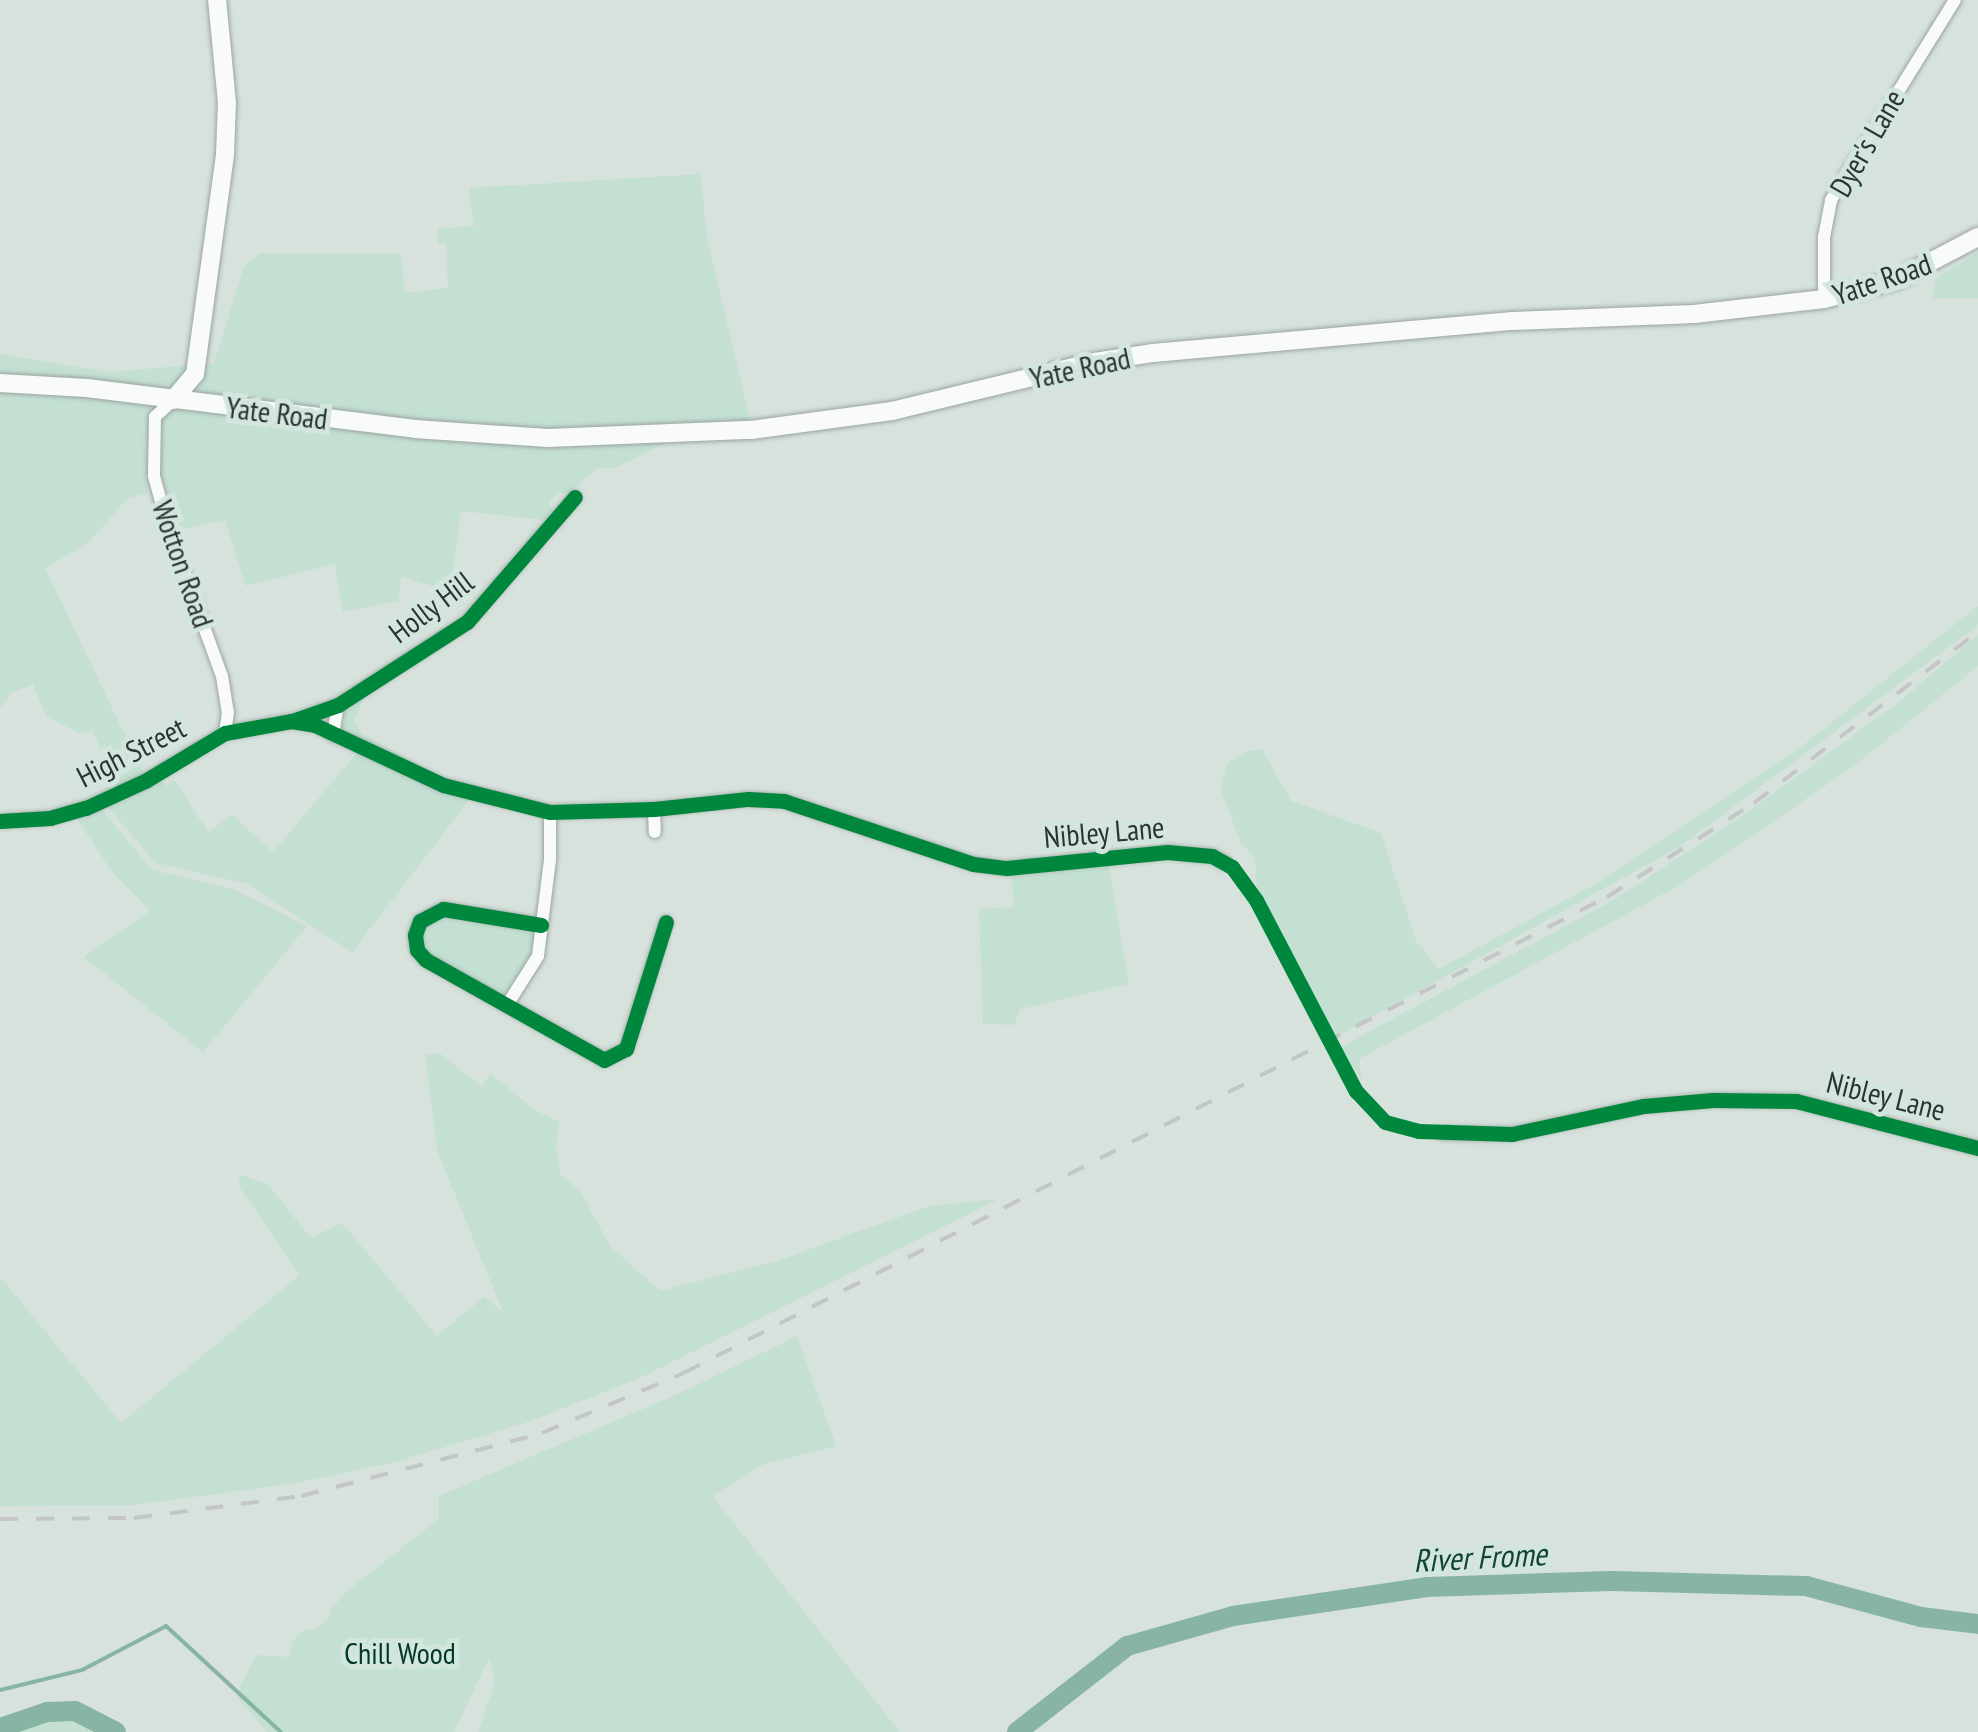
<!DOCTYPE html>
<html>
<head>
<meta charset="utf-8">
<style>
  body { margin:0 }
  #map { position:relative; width:1978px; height:1732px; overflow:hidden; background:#d7e2dd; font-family:"PT Sans Narrow",sans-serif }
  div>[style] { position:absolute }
  .green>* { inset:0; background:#c3e0d3 }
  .stream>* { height:4px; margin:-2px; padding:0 2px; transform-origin:2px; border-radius:2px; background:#88b5a3 }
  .river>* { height:20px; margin:-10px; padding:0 10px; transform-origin:10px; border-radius:10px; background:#88b5a3 }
  .roads { filter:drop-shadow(0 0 2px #9ca4a0) drop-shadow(0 0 2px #9ca4a0) }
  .street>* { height:12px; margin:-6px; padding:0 6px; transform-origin:6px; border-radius:6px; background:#f9fbfa }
  .secondary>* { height:18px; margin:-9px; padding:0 9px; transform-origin:9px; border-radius:9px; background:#f9fbfa }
  .rail>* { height:4px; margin-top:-2px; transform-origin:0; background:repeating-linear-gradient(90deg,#c3c6c5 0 18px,transparent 0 36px) }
  .cycleway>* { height:15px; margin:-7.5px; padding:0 7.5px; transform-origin:7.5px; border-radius:7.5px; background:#00873e }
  span { translate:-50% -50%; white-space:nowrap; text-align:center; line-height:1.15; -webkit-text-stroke:10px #d3e6dd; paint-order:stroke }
  .street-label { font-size:30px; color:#2c3431 }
  .park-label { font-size:30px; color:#003727 }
  .water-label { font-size:32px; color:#143; font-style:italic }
</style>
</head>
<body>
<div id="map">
  <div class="green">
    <i style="clip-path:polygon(700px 174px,708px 242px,751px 424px,673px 423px,664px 443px,615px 468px,597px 468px,568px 494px,559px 492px,549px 502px,552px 511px,545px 520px,461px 511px,450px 592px,401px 576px,399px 601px,343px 612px,335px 564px,246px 586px,225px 520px,180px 530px,161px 474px,148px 472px,147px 493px,128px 498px,89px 542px,45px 568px,144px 775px,118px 789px,92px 730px,80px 733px,46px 716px,33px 684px,11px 693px,0 708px,0 354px,111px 372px,214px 363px,244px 267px,260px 253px,401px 253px,405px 293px,448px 288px,446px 243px,438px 243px,438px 229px,474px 226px,469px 188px)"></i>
    <i style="clip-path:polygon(1978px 252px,1978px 298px,1932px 298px,1936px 279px)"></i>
    <i style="clip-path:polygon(1978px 606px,1978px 624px,1973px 629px,1679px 847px,1334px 1038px,1257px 890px,1255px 859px,1241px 843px,1221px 790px,1226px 765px,1244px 752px,1262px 749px,1291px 801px,1381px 833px,1416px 941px,1439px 969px,1601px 881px,1661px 841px,1806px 743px)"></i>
    <i style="clip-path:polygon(1978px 635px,1978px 666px,1851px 768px,1680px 885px,1359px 1059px,1362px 1079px,1350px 1067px,1339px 1048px,1612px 901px,1745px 814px,1899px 702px)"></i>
    <i style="clip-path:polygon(367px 694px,353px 721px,363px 735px,455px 784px,342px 731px,346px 708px)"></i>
    <i style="clip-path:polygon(357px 753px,469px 800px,352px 952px,248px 884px,156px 863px,108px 807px,162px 780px,167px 786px,174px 780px,208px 832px,232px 815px,273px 852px)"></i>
    <i style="clip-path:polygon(102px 810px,152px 870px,233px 889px,307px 926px,203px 1052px,84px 957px,150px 911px,110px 869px,77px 819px)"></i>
    <i style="clip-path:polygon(1108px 862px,1129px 984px,1020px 1009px,1014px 1025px,983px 1024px,979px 909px,1014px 907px,1011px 873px)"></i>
    <i style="clip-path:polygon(450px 914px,530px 927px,537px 935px,533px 955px,505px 996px,427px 957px,419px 944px,419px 929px,427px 920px)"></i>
    <i style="clip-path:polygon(425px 1054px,441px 1054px,482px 1087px,490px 1073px,536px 1111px,559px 1122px,556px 1147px,560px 1174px,580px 1191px,610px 1246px,660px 1291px,777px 1261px,929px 1206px,999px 1199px,640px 1378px,528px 1422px,391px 1463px,296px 1483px,134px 1505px,0 1506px,0 1277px,121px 1423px,300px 1275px,240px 1188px,239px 1174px,268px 1185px,311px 1238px,342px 1223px,437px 1336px,484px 1297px,503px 1312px,437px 1150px)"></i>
    <i style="clip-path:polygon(797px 1336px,836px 1446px,764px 1464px,712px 1496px,900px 1732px,478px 1732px,495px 1682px,489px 1658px,454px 1732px,267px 1732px,236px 1696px,256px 1655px,289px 1657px,292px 1641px,305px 1629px,311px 1631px,327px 1622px,331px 1609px,347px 1591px,439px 1519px,439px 1496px,671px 1397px)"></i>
    <i style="clip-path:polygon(75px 1711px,116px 1732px,0 1732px,0 1731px)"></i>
  </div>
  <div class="stream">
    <i style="left:0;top:1690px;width:84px;rotate:-13.7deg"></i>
    <i style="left:82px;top:1670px;width:95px;rotate:-27.6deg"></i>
    <i style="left:166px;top:1626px;width:156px;rotate:42.7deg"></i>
  </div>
  <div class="river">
    <i style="left:0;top:1728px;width:50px;rotate:-18.8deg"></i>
    <i style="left:47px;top:1712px;width:28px;rotate:-2deg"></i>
    <i style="left:75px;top:1711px;width:46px;rotate:27.1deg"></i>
    <i style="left:1017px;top:1732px;width:140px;rotate:-38deg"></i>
    <i style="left:1127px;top:1646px;width:110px;rotate:-15.8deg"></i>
    <i style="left:1233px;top:1616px;width:196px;rotate:-8.5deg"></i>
    <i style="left:1427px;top:1587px;width:184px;rotate:-1.9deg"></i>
    <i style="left:1611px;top:1581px;width:195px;rotate:1.5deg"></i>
    <i style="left:1806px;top:1586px;width:119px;rotate:15.1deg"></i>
    <i style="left:1921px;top:1617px;width:57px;rotate:7deg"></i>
  </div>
  <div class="roads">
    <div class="street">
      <i style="left:1824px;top:299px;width:62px;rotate:-90deg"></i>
      <i style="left:1824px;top:237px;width:38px;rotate:-79deg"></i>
      <i style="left:1831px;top:200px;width:235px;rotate:-58.2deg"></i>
      <i style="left:173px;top:400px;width:25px;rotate:137deg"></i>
      <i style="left:155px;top:417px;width:59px;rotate:91deg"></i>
      <i style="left:154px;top:476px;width:54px;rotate:74.9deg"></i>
      <i style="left:168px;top:528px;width:158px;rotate:70deg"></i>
      <i style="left:222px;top:676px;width:36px;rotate:81deg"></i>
      <i style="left:228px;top:712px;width:21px;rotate:98deg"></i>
      <i style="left:293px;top:721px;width:48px;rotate:-19.6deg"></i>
      <i style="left:338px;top:705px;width:153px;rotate:-32.8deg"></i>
      <i style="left:467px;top:622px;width:165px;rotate:-49.2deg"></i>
      <i style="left:333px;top:735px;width:30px;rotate:-81deg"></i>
      <i style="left:654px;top:809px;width:23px;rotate:88deg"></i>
      <i style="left:0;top:821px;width:50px;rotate:-3.4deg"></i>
      <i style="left:50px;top:818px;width:37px;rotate:-16deg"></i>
      <i style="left:86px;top:808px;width:65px;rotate:-24.6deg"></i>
      <i style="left:145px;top:781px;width:93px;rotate:-31deg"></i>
      <i style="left:225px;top:733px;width:67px;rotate:-10.3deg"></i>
      <i style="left:291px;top:721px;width:24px;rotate:9deg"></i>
      <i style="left:315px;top:725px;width:141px;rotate:25.1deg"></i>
      <i style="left:443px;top:785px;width:110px;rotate:14.2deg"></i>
      <i style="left:550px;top:812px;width:104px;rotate:-1.7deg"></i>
      <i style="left:654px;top:809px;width:95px;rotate:-6.1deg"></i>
      <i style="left:748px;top:799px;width:36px;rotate:3deg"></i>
      <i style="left:784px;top:801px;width:199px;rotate:18.4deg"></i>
      <i style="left:973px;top:864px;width:34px;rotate:7deg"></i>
      <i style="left:1007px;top:868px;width:161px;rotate:-5.7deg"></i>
      <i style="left:1167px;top:852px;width:45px;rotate:5.1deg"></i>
      <i style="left:1212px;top:856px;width:15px;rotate:28deg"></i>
      <i style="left:541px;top:925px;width:99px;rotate:-170.7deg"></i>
      <i style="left:443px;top:909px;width:26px;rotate:152deg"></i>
      <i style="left:420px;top:921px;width:15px;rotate:110deg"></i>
      <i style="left:415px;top:935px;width:15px;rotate:82deg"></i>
      <i style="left:417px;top:950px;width:13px;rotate:48deg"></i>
      <i style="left:426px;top:960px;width:204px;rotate:29.3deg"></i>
      <i style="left:604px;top:1060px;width:25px;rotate:-27deg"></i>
      <i style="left:626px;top:1049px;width:133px;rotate:-72.5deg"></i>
      <i style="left:507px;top:1005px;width:58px;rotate:-57.7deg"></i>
      <i style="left:538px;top:956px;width:98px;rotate:-82.9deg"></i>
      <i style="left:550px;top:859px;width:47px;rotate:-90deg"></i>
      <i style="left:1443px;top:1133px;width:69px;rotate:0.8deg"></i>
      <i style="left:1512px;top:1134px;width:135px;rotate:-12deg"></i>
      <i style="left:1644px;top:1106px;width:69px;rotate:-5deg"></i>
      <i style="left:1713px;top:1100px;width:83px;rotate:0.7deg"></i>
      <i style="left:1796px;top:1101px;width:188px;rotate:14.5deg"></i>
    </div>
    <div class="secondary">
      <i style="left:0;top:383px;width:87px;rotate:3.3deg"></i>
      <i style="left:87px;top:388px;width:331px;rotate:7.1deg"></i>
      <i style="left:415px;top:429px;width:133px;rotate:3.9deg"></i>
      <i style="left:548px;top:438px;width:203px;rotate:-2.3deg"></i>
      <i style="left:751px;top:430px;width:142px;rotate:-7.7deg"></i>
      <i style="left:892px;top:411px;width:209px;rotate:-13.6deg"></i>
      <i style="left:1095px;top:362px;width:59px;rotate:-8.8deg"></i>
      <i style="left:1153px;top:353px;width:361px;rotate:-5.1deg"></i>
      <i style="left:1513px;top:321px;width:181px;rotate:-2.2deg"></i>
      <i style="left:1694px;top:314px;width:131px;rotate:-6.6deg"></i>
      <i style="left:1824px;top:299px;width:74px;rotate:-14.8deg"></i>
      <i style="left:1896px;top:280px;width:93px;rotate:-27.7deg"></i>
      <i style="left:173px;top:400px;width:34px;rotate:-50deg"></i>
      <i style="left:195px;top:374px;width:222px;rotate:-82.2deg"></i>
      <i style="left:225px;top:154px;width:51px;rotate:-87.8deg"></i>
      <i style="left:227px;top:103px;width:103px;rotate:-95.5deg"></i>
    </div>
  </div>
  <div class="rail">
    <i style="left:0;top:1519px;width:134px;rotate:-0.4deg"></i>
    <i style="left:134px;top:1518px;width:168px;rotate:-7.5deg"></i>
    <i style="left:301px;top:1496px;width:249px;rotate:-14.6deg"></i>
    <i style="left:542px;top:1433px;width:154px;rotate:-22.9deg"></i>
    <i style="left:684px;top:1373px;width:1039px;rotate:-27.28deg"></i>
    <i style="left:1607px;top:897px;width:174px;rotate:-32.6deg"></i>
    <i style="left:1754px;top:803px;width:282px;rotate:-37.4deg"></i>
  </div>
  <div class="cycleway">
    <i style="left:295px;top:720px;width:46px;rotate:-19.2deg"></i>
    <i style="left:338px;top:705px;width:153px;rotate:-32.8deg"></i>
    <i style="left:467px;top:622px;width:165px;rotate:-49.2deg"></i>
    <i style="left:0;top:821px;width:50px;rotate:-3.4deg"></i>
    <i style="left:50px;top:818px;width:37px;rotate:-16deg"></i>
    <i style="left:86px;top:808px;width:65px;rotate:-24.6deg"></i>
    <i style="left:145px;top:781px;width:93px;rotate:-31deg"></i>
    <i style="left:225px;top:733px;width:67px;rotate:-10.3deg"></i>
    <i style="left:291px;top:721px;width:24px;rotate:9deg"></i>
    <i style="left:315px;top:725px;width:141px;rotate:25.1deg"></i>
    <i style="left:443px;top:785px;width:110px;rotate:14.2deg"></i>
    <i style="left:550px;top:812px;width:104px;rotate:-1.7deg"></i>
    <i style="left:654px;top:809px;width:95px;rotate:-6.1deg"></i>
    <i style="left:748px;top:799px;width:36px;rotate:3deg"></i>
    <i style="left:784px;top:801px;width:199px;rotate:18.4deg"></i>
    <i style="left:973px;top:864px;width:34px;rotate:7deg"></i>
    <i style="left:1007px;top:868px;width:161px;rotate:-5.7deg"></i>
    <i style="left:1167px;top:852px;width:45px;rotate:5.1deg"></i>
    <i style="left:1212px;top:856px;width:23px;rotate:29deg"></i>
    <i style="left:1232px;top:867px;width:41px;rotate:54deg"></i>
    <i style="left:1256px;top:900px;width:216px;rotate:62.4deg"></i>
    <i style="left:1356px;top:1091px;width:42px;rotate:46.9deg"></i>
    <i style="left:1385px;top:1122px;width:35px;rotate:15deg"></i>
    <i style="left:1419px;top:1131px;width:93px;rotate:1.8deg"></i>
    <i style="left:1512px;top:1134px;width:135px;rotate:-12deg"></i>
    <i style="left:1644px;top:1106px;width:69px;rotate:-5deg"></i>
    <i style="left:1713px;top:1100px;width:83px;rotate:0.7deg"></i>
    <i style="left:1796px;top:1101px;width:188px;rotate:14.5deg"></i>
    <i style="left:541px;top:925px;width:99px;rotate:-170.7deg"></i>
    <i style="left:443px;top:909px;width:26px;rotate:152deg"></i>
    <i style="left:420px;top:921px;width:15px;rotate:110deg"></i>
    <i style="left:415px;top:935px;width:15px;rotate:82deg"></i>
    <i style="left:417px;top:950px;width:13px;rotate:48deg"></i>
    <i style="left:426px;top:960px;width:204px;rotate:29.3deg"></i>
    <i style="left:604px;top:1060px;width:25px;rotate:-27deg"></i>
    <i style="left:626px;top:1049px;width:133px;rotate:-72.5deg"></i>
  </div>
  <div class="street-label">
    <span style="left:1867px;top:143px;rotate:-60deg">Dyer's Lane</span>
    <span style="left:1882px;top:279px;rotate:-19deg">Yate Road</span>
    <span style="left:1080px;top:368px;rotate:-12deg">Yate Road</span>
    <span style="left:277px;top:413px;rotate:7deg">Yate Road</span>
    <span style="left:183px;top:564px;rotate:71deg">Wotton Road</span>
    <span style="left:431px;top:607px;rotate:-37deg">Holly Hill</span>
    <span style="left:131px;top:752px;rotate:-27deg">High Street</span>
    <span style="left:1104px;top:832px;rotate:-5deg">Nibley Lane</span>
    <span style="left:1886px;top:1096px;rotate:14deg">Nibley Lane</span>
  </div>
  <div class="park-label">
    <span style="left:400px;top:1653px">Chill Wood</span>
  </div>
  <div class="water-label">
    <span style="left:1480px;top:1557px;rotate:-3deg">River Frome</span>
  </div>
</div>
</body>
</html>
